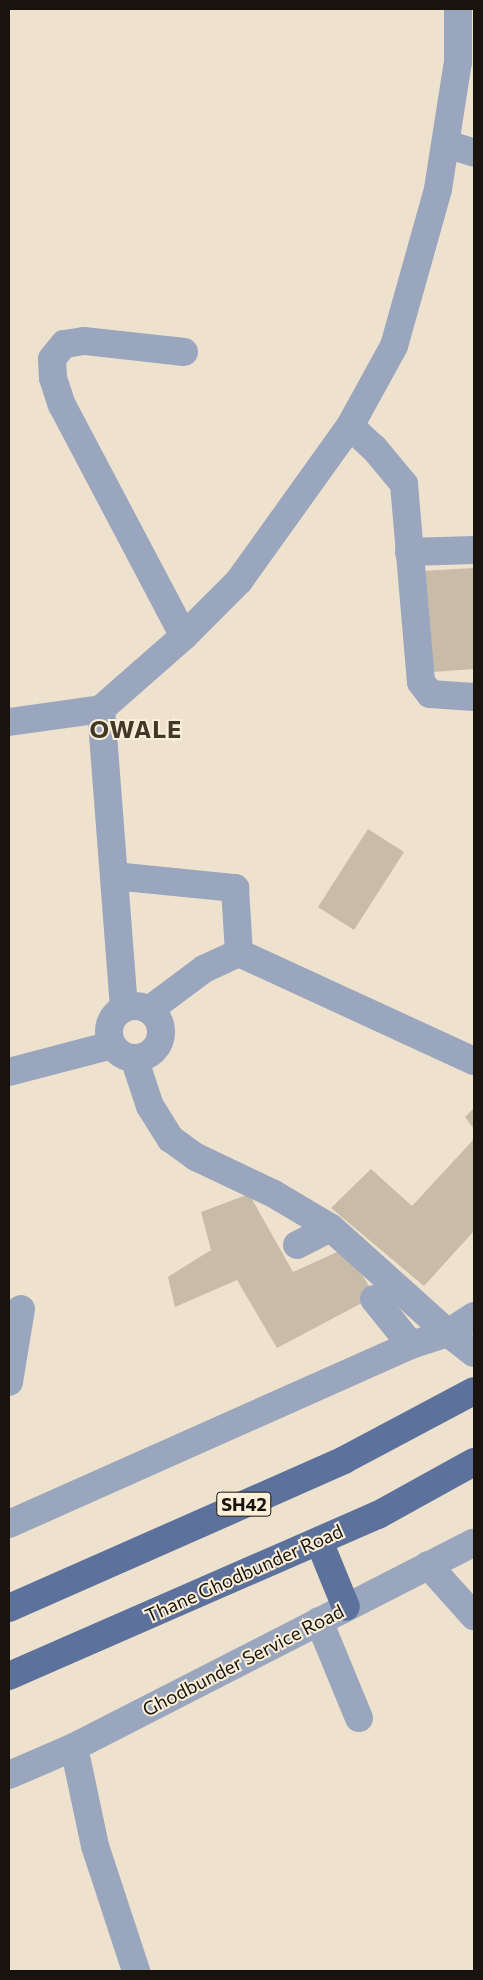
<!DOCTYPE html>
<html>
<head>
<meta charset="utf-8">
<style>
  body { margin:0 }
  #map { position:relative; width:483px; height:1980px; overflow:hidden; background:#eee1cd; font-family:Commissioner,sans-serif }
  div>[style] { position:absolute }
  .building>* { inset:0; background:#c8bca8 }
  .minor>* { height:28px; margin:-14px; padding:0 14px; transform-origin:14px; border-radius:14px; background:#99a6be }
  .minor>.ring { margin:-14px; padding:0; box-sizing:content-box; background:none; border:28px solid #99a6be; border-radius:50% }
  .major>* { height:28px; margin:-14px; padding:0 14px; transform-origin:14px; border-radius:14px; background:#5c729c }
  span { translate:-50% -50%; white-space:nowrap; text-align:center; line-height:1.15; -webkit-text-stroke:4px #fbefda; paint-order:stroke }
  .shield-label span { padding:1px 4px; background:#fbefda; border:1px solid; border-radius:4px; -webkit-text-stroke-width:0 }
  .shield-label { font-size:18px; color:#18140d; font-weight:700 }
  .street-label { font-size:19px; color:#18140d }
  .district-label { font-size:24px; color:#423828; font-weight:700; letter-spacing:1px }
  .frame { position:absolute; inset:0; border:10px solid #18140d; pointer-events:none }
</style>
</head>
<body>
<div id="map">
  <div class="building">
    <i style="clip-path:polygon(474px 568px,474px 669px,432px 672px,422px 571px)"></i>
    <i style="clip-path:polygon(368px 829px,404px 852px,354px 930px,318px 907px)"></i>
    <i style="clip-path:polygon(474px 1108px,474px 1129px,465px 1117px)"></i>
    <i style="clip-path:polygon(474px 1139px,474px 1231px,424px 1286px,331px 1208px,371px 1169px,412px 1206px)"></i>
    <i style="clip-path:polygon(249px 1194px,293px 1272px,346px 1248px,375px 1296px,277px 1348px,237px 1280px,175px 1307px,168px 1277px,211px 1250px,201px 1212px)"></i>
  </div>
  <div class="minor">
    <i style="left:447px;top:144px;width:28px;rotate:18deg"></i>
    <i style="left:184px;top:352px;width:101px;rotate:-173.7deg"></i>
    <i style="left:84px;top:341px;width:20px;rotate:171deg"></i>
    <i style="left:64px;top:344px;width:19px;rotate:129deg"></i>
    <i style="left:52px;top:359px;width:19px;rotate:87deg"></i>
    <i style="left:53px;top:378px;width:28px;rotate:72deg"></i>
    <i style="left:62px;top:405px;width:261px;rotate:62.2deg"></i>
    <i style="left:350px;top:426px;width:33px;rotate:43deg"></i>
    <i style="left:374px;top:448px;width:47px;rotate:50.2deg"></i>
    <i style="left:404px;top:484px;width:199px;rotate:85.1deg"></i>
    <i style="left:421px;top:682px;width:15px;rotate:53deg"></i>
    <i style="left:430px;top:694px;width:44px;rotate:3.9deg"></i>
    <i style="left:409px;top:552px;width:65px;rotate:-1.8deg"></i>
    <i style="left:101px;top:709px;width:300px;rotate:85.6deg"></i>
    <i style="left:9px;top:722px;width:93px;rotate:-8deg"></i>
    <i style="left:101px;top:709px;width:111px;rotate:-41.3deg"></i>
    <i style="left:184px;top:636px;width:78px;rotate:-45deg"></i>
    <i style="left:239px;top:581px;width:191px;rotate:-54.4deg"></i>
    <i style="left:350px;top:426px;width:91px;rotate:-61.2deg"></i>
    <i style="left:394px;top:346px;width:163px;rotate:-74.3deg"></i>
    <i style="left:438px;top:189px;width:129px;rotate:-81.1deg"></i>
    <i style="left:458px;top:62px;width:53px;rotate:-90deg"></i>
    <i style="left:114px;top:876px;width:122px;rotate:5.7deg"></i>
    <i style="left:235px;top:888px;width:65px;rotate:86.5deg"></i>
    <i class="ring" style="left:109px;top:1006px;width:24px;height:24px"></i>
    <i style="left:149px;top:1010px;width:69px;rotate:-36.7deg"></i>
    <i style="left:204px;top:969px;width:38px;rotate:-25deg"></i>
    <i style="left:239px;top:953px;width:259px;rotate:24.7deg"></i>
    <i style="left:134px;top:1058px;width:51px;rotate:71.6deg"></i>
    <i style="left:150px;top:1106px;width:39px;rotate:58deg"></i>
    <i style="left:171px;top:1139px;width:31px;rotate:36deg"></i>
    <i style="left:196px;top:1157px;width:86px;rotate:25.4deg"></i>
    <i style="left:274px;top:1194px;width:66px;rotate:30.8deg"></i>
    <i style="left:331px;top:1228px;width:157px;rotate:41.9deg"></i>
    <i style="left:448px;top:1333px;width:33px;rotate:38deg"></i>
    <i style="left:9px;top:1072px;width:106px;rotate:-14.7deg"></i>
    <i style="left:297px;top:1245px;width:38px;rotate:-27deg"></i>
    <i style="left:374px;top:1299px;width:59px;rotate:51.2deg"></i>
    <i style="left:9px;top:1382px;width:74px;rotate:-80.7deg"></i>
    <i style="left:9px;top:1524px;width:440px;rotate:-24deg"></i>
    <i style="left:411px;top:1345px;width:39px;rotate:-18deg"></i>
    <i style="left:448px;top:1333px;width:31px;rotate:-33deg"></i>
    <i style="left:428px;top:1565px;width:69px;rotate:48deg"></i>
    <i style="left:319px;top:1621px;width:105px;rotate:67.6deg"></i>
    <i style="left:74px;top:1747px;width:101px;rotate:78deg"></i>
    <i style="left:95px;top:1846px;width:132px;rotate:71.8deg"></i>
    <i style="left:9px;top:1775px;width:71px;rotate:-23.3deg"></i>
    <i style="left:74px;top:1747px;width:449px;rotate:-27.1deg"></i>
  </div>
  <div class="major">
    <i style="left:319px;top:1541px;width:71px;rotate:67.8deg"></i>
    <i style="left:9px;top:1608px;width:366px;rotate:-23.8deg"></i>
    <i style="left:344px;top:1460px;width:147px;rotate:-28deg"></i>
    <i style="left:9px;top:1676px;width:403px;rotate:-23.6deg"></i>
    <i style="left:378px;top:1515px;width:110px;rotate:-28.9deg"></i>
  </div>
  <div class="shield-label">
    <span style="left:244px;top:1504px">SH42</span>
  </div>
  <div class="street-label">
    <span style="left:244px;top:1573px;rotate:-24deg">Thane Ghodbunder Road</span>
    <span style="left:243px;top:1660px;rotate:-27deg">Ghodbunder Service Road</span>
  </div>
  <div class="district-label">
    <span style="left:136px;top:729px">OWALE</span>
  </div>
  <div class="frame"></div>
</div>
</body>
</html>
